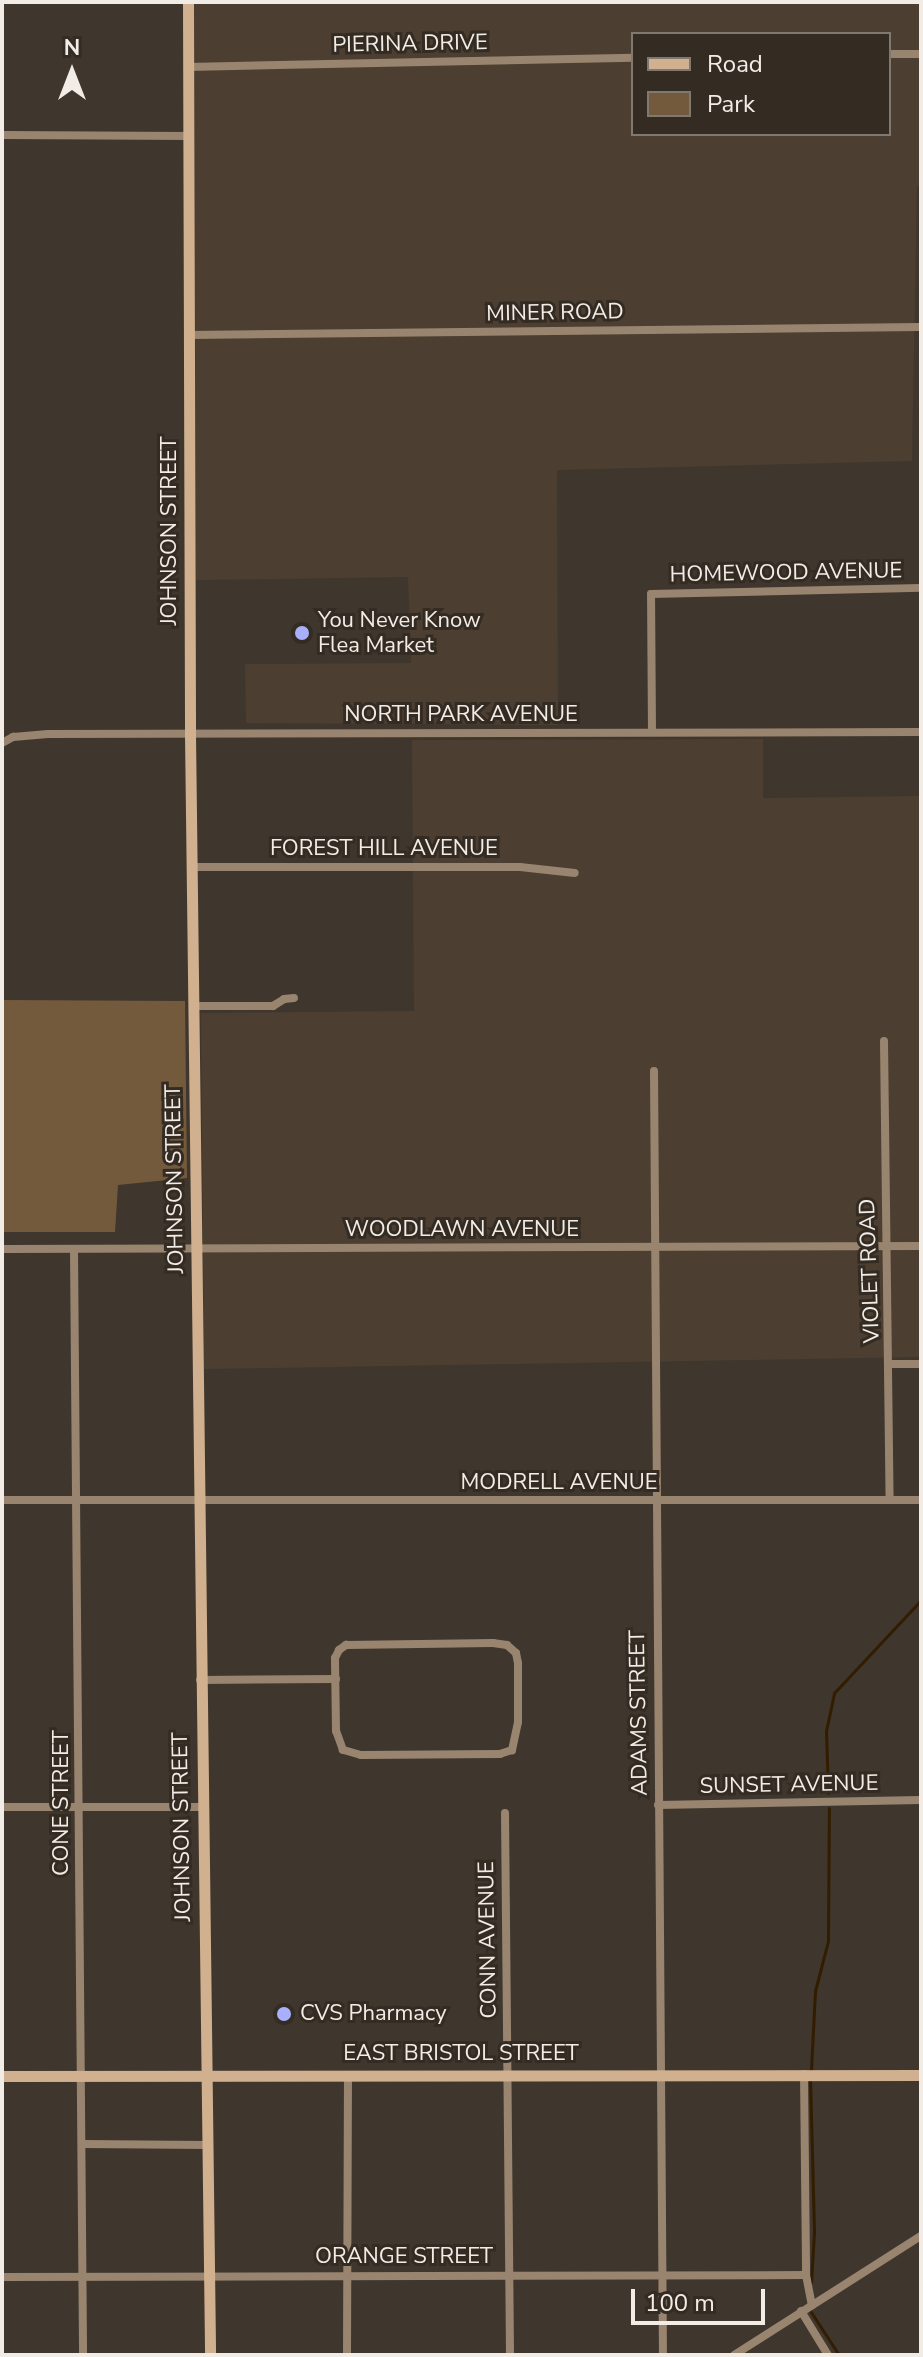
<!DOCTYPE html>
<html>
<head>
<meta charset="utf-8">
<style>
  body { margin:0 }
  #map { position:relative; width:923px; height:2357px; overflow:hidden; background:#3f362d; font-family:"Nunito Sans",sans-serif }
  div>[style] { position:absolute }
  .built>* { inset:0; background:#4c3f31 }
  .green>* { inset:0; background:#745a3c }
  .stream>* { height:3px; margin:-1.5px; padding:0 1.5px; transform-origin:1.5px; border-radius:1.5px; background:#321d01 }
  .street>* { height:8px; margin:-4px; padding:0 4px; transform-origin:4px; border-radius:4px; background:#99856f }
  .secondary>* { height:11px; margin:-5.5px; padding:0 5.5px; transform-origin:5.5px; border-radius:5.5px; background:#d0b08e }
  .dots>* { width:22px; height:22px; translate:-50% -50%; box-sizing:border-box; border:4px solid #342c23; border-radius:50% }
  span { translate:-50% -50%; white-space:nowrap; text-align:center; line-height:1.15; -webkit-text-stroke:6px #342c23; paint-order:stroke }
  .street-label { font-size:22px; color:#f2ece7 }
  .poi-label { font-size:22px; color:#f2ece7 }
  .left { translate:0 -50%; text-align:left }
  .frame { position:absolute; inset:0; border:4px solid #f2ece7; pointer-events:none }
  .legend { position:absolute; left:631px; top:32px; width:260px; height:104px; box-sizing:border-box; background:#342c23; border:2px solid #807971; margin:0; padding:10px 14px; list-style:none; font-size:24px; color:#f2ece7 }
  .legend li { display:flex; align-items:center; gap:16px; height:40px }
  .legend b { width:40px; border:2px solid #807971 }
  .north { position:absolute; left:32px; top:32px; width:80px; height:80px; -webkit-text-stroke:6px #342c23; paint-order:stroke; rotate:0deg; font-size:22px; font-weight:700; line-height:32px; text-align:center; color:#f2ece7 }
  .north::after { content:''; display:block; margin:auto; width:28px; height:36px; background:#f2ece7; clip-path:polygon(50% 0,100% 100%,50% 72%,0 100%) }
  .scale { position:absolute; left:631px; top:2289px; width:134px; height:36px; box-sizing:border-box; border:4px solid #f2ece7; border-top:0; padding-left:10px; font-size:24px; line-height:28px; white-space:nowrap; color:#f2ece7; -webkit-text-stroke:6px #342c23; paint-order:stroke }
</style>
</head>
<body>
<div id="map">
  <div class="built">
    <i style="clip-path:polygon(evenodd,194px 2px,921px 2px,921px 186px,917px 186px,912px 461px,557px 470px,558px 725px,246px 723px,245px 664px,411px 663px,408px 577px,196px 580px,194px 2px,633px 34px,889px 34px,889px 134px,633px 134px,633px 34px)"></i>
    <i style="clip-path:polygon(763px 739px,763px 798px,921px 796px,921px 1357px,204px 1369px,201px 1013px,414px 1011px,412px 740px)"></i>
  </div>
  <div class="green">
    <i style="clip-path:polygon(2px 1000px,185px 1001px,187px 1178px,118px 1185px,115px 1232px,2px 1232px)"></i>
  </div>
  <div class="stream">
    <i style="left:828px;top:1793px;width:62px;rotate:-91.8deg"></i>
    <i style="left:826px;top:1731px;width:39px;rotate:-78deg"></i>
    <i style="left:834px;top:1693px;width:127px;rotate:-46.9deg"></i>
    <i style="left:811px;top:2070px;width:79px;rotate:-87.1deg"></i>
    <i style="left:815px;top:1991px;width:52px;rotate:-75.4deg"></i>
    <i style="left:828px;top:1941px;width:133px;rotate:-89.6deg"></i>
    <i style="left:810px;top:2078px;width:154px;rotate:88.5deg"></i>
    <i style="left:814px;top:2232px;width:50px;rotate:93.4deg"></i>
    <i style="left:811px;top:2312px;width:51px;rotate:56.9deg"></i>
  </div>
  <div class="street">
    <i style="left:889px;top:54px;width:32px"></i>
    <i style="left:188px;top:67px;width:445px;rotate:-1.2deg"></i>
    <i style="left:2px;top:135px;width:187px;rotate:0.3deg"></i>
    <i style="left:190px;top:335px;width:731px;rotate:-0.63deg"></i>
    <i style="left:652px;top:732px;width:138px;rotate:-90.4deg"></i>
    <i style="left:651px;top:594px;width:270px;rotate:-1.3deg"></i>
    <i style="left:2px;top:743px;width:13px;rotate:-29deg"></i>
    <i style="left:13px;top:737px;width:35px;rotate:-5deg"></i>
    <i style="left:48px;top:734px;width:873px;rotate:-0.13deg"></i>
    <i style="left:192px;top:867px;width:328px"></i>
    <i style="left:520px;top:867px;width:55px;rotate:6.2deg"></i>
    <i style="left:193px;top:1006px;width:80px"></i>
    <i style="left:273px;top:1006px;width:13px;rotate:-32deg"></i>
    <i style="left:284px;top:999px;width:10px;rotate:-6deg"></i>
    <i style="left:884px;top:1041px;width:459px;rotate:89.3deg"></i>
    <i style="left:654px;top:1071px;width:1284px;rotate:89.6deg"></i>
    <i style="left:2px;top:1249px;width:919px;rotate:-0.19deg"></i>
    <i style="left:74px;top:1250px;width:1105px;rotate:89.53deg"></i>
    <i style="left:891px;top:1364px;width:30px"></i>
    <i style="left:2px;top:1500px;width:919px"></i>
    <i style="left:493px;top:1643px;width:14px;rotate:8deg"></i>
    <i style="left:507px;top:1645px;width:12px;rotate:42deg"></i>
    <i style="left:516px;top:1653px;width:10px;rotate:79deg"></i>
    <i style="left:518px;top:1663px;width:59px;rotate:90deg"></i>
    <i style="left:518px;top:1722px;width:29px;rotate:102deg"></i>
    <i style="left:512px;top:1750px;width:13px;rotate:162deg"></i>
    <i style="left:500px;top:1754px;width:139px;rotate:179.6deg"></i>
    <i style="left:361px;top:1755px;width:19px;rotate:-164deg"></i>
    <i style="left:343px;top:1750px;width:20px;rotate:-110deg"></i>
    <i style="left:336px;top:1731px;width:73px;rotate:-90.8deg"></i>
    <i style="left:335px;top:1658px;width:9px;rotate:-63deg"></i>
    <i style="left:339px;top:1650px;width:9px;rotate:-36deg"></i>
    <i style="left:346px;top:1645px;width:147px;rotate:-0.8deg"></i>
    <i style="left:200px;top:1680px;width:136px;rotate:-0.4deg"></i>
    <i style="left:658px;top:1805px;width:263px;rotate:-1.1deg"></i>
    <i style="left:2px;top:1807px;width:199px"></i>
    <i style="left:505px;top:1813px;width:542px;rotate:89.47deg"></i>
    <i style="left:804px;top:2074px;width:201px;rotate:89.4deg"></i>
    <i style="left:806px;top:2275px;width:31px;rotate:79deg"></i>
    <i style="left:82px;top:2144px;width:126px;rotate:0.5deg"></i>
    <i style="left:2px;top:2277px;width:804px;rotate:-0.14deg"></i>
    <i style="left:801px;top:2311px;width:52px;rotate:58.5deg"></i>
    <i style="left:347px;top:2355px;width:280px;rotate:-89.8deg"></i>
    <i style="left:734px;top:2355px;width:222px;rotate:-32.5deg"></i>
  </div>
  <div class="secondary">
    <i style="left:188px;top:2px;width:732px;rotate:89.84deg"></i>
    <i style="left:190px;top:734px;width:1621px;rotate:89.29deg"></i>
    <i style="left:2px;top:2076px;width:919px;rotate:-0.06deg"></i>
  </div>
  <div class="dots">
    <i style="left:302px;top:633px;background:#a8b0fc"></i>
    <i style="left:284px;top:2014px;background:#a8b0fc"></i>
  </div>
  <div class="street-label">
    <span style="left:410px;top:44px;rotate:-1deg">PIERINA DRIVE</span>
    <span style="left:555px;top:313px;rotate:-1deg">MINER ROAD</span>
    <span style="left:170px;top:531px;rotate:-90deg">JOHNSON STREET</span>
    <span style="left:786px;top:573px;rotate:-1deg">HOMEWOOD AVENUE</span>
    <span style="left:461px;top:715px">NORTH PARK AVENUE</span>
    <span style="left:384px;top:849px">FOREST HILL AVENUE</span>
    <span style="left:175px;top:1179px;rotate:-91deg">JOHNSON STREET</span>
    <span style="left:462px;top:1230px">WOODLAWN AVENUE</span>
    <span style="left:870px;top:1271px;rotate:-92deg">VIOLET ROAD</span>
    <span style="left:559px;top:1483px">MODRELL AVENUE</span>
    <span style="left:639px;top:1713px;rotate:-91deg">ADAMS STREET</span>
    <span style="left:789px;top:1785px;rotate:-1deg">SUNSET AVENUE</span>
    <span style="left:62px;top:1803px;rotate:-90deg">CONE STREET</span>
    <span style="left:182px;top:1827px;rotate:-91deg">JOHNSON STREET</span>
    <span style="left:488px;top:1940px;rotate:-91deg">CONN AVENUE</span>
    <span style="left:461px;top:2054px">EAST BRISTOL STREET</span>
    <span style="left:404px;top:2257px">ORANGE STREET</span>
  </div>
  <div class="poi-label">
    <span class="left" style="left:318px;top:633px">You Never Know<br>Flea Market</span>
    <span class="left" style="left:300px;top:2014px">CVS Pharmacy</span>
  </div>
  <div class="frame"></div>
  <ul class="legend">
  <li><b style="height:10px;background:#d0b08e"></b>Road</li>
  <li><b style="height:22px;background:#745a3c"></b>Park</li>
  </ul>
  <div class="north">N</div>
  <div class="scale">100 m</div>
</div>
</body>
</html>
